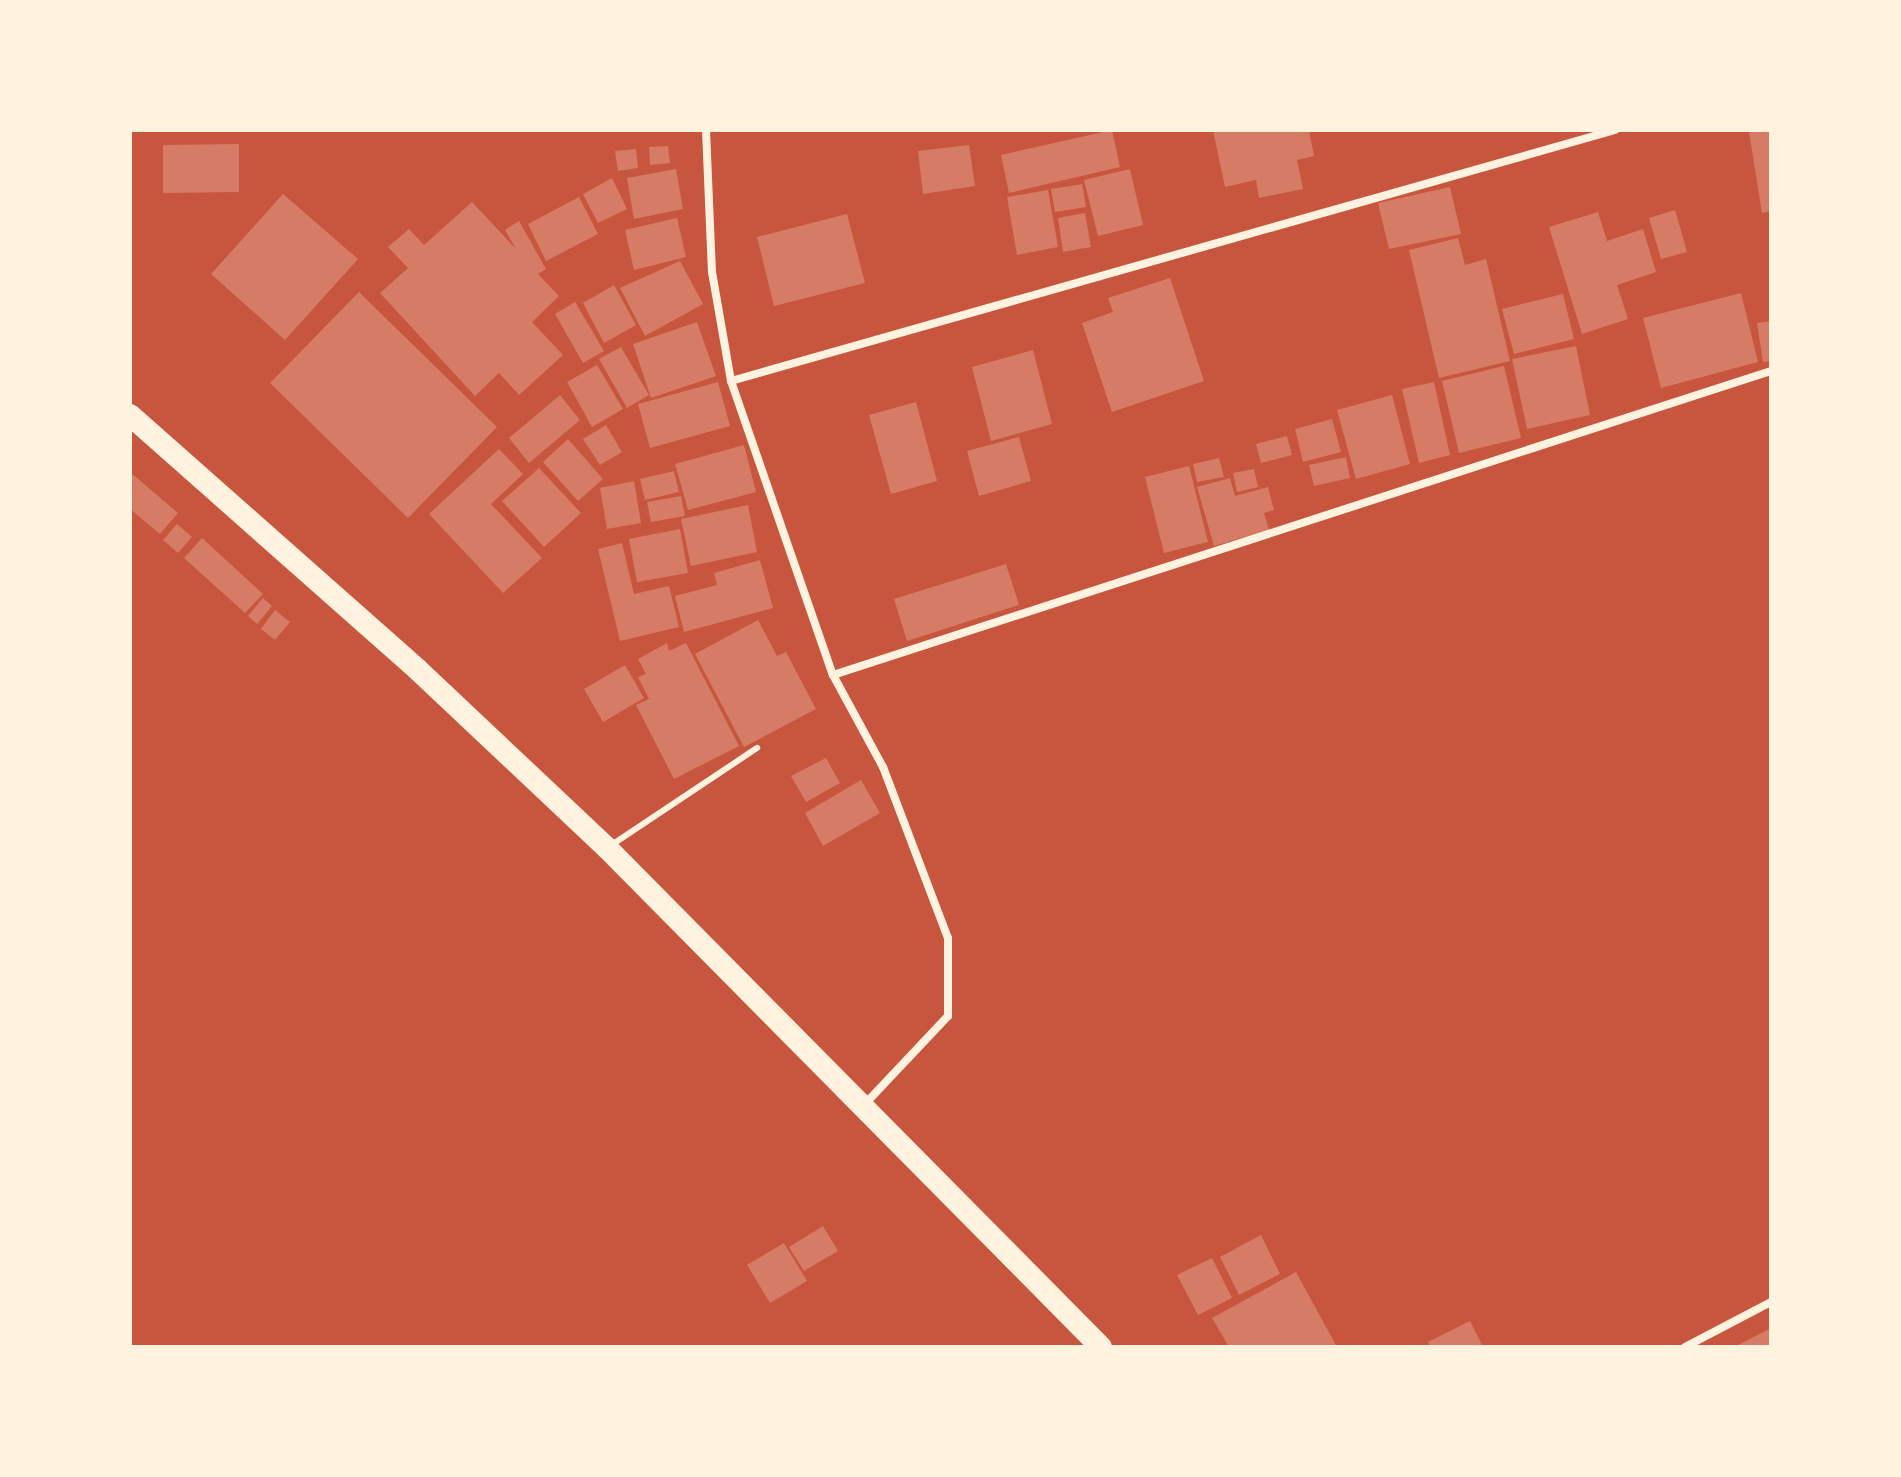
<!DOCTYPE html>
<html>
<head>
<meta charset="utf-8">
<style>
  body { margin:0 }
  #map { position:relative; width:1901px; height:1477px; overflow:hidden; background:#c8553d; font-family:"Times New Roman",serif }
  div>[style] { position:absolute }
  .building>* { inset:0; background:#d67c66 }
  .service>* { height:6px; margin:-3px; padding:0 3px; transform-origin:3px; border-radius:3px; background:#fff3e0 }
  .minor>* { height:8px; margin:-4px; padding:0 4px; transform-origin:4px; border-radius:4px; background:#fff3e0 }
  .trunk>* { height:22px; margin:-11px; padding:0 11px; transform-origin:11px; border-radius:11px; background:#fff3e0 }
  span { translate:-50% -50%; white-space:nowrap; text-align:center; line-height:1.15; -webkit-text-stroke:7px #fff3e0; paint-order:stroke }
  .frame { position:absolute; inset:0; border:132px solid #fff3e0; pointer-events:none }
</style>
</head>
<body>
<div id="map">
  <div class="building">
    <i style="clip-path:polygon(1112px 130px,1120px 167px,1009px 193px,1001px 155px)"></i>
    <i style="clip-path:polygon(1213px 130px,1309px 130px,1314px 156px,1297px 160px,1303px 189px,1259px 198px,1256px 180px,1225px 187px)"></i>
    <i style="clip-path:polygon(1771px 130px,1771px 211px,1762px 213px,1749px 132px)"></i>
    <i style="clip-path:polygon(239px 144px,239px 192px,163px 193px,163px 145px)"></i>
    <i style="clip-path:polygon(969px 145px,975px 186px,923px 194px,918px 151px)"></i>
    <i style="clip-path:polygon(668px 146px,670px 163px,650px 165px,649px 147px)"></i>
    <i style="clip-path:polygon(636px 149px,638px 168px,618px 171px,615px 151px)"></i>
    <i style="clip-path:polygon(676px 169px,683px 209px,634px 219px,627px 178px)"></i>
    <i style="clip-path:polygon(1130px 169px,1143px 225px,1098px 236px,1084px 180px)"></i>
    <i style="clip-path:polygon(612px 178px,627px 209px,598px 223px,583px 194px)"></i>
    <i style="clip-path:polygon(1082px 184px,1086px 207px,1055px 212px,1051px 189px)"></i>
    <i style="clip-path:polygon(1450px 187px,1461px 234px,1389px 249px,1378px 203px)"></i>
    <i style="clip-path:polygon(1048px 190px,1058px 247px,1017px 255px,1007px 197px)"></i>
    <i style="clip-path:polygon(283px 194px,358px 259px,285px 340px,211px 274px)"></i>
    <i style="clip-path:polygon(579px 197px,598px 234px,546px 261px,528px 224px)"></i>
    <i style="clip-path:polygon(472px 202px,516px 249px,505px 230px,519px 221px,546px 269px,538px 274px,559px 296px,532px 322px,563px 355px,519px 395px,499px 373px,475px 396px,380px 293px,408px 268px,388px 247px,409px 229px,424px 245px)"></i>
    <i style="clip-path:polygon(1675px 210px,1687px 252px,1661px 259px,1649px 218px)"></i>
    <i style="clip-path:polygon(1598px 212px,1607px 241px,1643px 229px,1656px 272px,1617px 285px,1628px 319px,1582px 334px,1549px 227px)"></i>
    <i style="clip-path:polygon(1085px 213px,1091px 247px,1063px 252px,1058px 218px)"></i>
    <i style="clip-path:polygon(847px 214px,865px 283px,774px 306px,757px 237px)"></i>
    <i style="clip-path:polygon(677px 218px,686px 257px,634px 270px,625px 230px)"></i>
    <i style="clip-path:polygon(1458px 238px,1465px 265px,1486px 259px,1510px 361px,1439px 378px,1409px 250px)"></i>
    <i style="clip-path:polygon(680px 261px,703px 304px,645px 336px,620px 288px)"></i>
    <i style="clip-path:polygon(1170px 278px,1204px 381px,1112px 412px,1082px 323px,1113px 312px,1108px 298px)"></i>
    <i style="clip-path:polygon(614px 285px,636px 325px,604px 343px,583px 303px)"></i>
    <i style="clip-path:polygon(359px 292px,497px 427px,408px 518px,270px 383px)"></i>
    <i style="clip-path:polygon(1741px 293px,1758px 362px,1661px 388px,1643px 318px)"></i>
    <i style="clip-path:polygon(1563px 294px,1574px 339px,1514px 354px,1502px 309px)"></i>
    <i style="clip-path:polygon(575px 302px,604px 351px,583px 363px,555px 314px)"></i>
    <i style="clip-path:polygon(1771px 321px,1771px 361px,1763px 362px,1757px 323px)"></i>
    <i style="clip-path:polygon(697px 322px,716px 376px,651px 398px,633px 344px)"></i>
    <i style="clip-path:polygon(1576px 346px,1590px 415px,1527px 429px,1512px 359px)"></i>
    <i style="clip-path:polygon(621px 347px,649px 395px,627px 408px,599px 359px)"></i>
    <i style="clip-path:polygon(1033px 350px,1052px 424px,991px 441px,972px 367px)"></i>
    <i style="clip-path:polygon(597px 365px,623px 409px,592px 427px,567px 382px)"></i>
    <i style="clip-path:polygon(1504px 366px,1521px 438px,1459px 453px,1442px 381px)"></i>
    <i style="clip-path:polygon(718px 382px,730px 426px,650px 448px,638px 404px)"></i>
    <i style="clip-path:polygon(1434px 382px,1450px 455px,1419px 463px,1402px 389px)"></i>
    <i style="clip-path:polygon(560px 395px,580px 420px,529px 463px,509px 438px)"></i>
    <i style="clip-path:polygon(1392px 395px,1410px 464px,1356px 479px,1337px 410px)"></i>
    <i style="clip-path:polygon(916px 402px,937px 481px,891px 494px,869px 415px)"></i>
    <i style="clip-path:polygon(1332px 419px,1341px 452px,1303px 462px,1295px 429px)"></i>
    <i style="clip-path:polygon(606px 425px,622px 452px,600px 465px,583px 439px)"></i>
    <i style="clip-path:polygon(1287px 436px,1292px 455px,1261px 463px,1256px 444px)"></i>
    <i style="clip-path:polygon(1019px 437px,1031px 481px,979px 496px,967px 451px)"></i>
    <i style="clip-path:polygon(568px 439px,603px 479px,578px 501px,543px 462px)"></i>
    <i style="clip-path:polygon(744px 445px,756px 492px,688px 510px,675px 464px)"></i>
    <i style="clip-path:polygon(499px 449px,523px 474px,491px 504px,542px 558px,503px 593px,429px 514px)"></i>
    <i style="clip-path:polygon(1346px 457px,1350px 478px,1314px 486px,1309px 465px)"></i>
    <i style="clip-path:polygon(1219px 458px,1224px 477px,1197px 482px,1193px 464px)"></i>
    <i style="clip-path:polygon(1189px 466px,1208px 542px,1164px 553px,1145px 477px)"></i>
    <i style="clip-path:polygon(539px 468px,581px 513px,544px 547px,502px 501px)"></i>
    <i style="clip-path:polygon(1254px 469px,1258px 487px,1237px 492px,1233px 473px)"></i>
    <i style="clip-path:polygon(674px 471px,679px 492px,645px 500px,640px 479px)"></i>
    <i style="clip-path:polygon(130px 472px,178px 513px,160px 534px,130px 509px)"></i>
    <i style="clip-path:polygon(1230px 478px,1235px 496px,1268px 487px,1274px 510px,1264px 513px,1269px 530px,1214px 546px,1197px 487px)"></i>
    <i style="clip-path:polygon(634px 481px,641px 523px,607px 529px,600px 488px)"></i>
    <i style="clip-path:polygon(681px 496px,685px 516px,651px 522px,647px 502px)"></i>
    <i style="clip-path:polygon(748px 505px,757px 552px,691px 566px,681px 519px)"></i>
    <i style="clip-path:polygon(177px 524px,192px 537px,178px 553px,163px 540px)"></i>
    <i style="clip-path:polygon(680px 529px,688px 573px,637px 582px,629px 539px)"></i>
    <i style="clip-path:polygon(202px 538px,263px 594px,245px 613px,184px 558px)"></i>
    <i style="clip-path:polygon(622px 543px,634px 594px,669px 586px,679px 627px,620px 641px,598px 549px)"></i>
    <i style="clip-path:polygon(760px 560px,773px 608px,684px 632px,675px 596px,717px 585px,714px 573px)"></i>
    <i style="clip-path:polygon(1006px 564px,1019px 605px,907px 641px,894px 599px)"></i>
    <i style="clip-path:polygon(263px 598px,272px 606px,257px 624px,248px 616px)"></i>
    <i style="clip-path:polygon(275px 610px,290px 622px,275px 640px,261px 629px)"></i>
    <i style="clip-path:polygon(758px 620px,777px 656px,786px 652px,816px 709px,744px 747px,695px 654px)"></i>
    <i style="clip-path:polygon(667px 643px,669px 651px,686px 643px,739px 746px,674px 779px,636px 705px,649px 699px,638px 677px,646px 674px,638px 659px)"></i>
    <i style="clip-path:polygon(625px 665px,644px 698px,603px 722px,584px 689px)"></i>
    <i style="clip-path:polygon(826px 758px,840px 783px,806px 802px,791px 776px)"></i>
    <i style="clip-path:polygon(861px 780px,880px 813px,823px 846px,805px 813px)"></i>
    <i style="clip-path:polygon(823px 1226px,838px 1251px,804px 1271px,789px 1247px)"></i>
    <i style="clip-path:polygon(1261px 1235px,1280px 1274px,1239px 1295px,1220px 1257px)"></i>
    <i style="clip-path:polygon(784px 1243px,807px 1281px,770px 1303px,747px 1265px)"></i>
    <i style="clip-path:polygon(1212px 1258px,1232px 1298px,1198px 1315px,1177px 1275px)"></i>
    <i style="clip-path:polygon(1296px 1272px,1337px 1347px,1229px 1347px,1212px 1318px)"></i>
    <i style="clip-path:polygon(1470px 1321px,1483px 1347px,1430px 1347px,1428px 1342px)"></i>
    <i style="clip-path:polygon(1771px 1328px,1771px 1347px,1734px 1347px)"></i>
  </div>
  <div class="service">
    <i style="left:610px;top:846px;width:177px;rotate:-33.7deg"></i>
  </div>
  <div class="minor">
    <i style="left:706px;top:130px;width:142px;rotate:87.6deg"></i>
    <i style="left:712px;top:272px;width:111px;rotate:80.1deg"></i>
    <i style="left:731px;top:381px;width:311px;rotate:70.9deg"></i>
    <i style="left:833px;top:675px;width:105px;rotate:61.5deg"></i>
    <i style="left:883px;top:767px;width:183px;rotate:69.2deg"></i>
    <i style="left:948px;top:938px;width:78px;rotate:90deg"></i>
    <i style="left:948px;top:1016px;width:121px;rotate:133.3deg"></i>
    <i style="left:731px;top:381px;width:919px;rotate:-15.85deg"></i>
    <i style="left:833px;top:675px;width:986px;rotate:-17.96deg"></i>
    <i style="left:1685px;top:1347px;width:97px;rotate:-27.6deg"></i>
  </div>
  <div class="trunk">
    <i style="left:130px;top:415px;width:383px;rotate:41.5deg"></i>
    <i style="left:417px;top:669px;width:261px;rotate:43.3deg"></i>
    <i style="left:607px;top:848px;width:702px;rotate:45.29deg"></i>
  </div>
  <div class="frame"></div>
</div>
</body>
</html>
